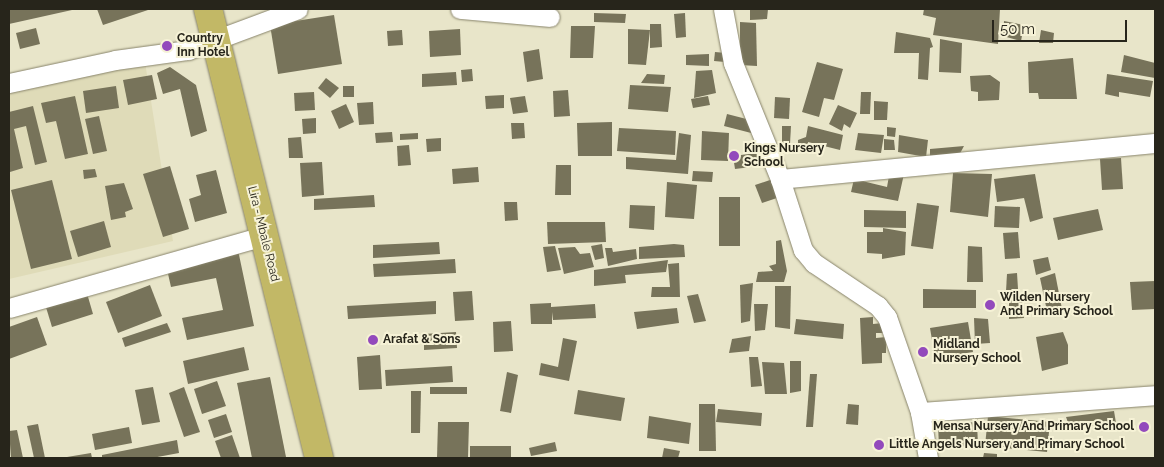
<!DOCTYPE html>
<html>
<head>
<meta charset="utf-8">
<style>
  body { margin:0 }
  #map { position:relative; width:1164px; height:467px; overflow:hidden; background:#e8e5c9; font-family:Raleway,sans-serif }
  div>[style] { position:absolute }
  .built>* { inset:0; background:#dfdbb8 }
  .building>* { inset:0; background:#77735a }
  .roads { filter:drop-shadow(0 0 1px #88846b) drop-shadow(0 0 1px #88846b) }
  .minor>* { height:19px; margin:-9.5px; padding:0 9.5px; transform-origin:9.5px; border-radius:9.5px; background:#fff }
  .primary>* { height:28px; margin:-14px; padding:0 14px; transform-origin:14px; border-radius:14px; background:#c2b866 }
  .dots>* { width:14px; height:14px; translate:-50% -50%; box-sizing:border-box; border:2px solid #f6f2d6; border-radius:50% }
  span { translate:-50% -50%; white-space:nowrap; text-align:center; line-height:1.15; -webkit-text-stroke:4px #f6f2d6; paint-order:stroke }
  .poi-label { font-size:12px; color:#27251b; font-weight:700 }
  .left { translate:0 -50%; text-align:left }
  .right { translate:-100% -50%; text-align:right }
  .street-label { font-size:12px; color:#27251b }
  .frame { position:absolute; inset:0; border:10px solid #27251b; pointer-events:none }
  .scale { position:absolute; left:992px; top:20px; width:135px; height:22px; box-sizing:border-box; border:2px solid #27251b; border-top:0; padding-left:6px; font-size:15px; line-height:18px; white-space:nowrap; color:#27251b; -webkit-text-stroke:4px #f6f2d6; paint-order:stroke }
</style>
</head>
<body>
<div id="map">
  <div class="built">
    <i style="clip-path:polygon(144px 56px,173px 241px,9px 279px,9px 92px)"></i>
  </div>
  <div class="building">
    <i style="clip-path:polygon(9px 9px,72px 9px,72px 10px,9px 24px)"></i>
    <i style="clip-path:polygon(97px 9px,151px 9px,103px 25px)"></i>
    <i style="clip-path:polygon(750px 9px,768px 9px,767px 19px,750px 20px)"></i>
    <i style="clip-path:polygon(924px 9px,1000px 9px,998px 44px,933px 35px,936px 18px,923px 15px)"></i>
    <i style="clip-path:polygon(594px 13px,626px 14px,625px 23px,594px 22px)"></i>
    <i style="clip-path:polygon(685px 13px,686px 37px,676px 38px,674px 14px)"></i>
    <i style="clip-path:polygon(334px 15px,342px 64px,278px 74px,270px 25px)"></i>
    <i style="clip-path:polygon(1004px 21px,1024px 25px,1021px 41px,1003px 36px)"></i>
    <i style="clip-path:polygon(740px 22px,756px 23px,757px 66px,740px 65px)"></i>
    <i style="clip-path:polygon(650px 24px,661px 24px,662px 47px,650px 48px)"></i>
    <i style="clip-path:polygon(571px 26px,595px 26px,593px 58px,570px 58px)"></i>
    <i style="clip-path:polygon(36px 28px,40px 44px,20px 49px,16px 33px)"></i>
    <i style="clip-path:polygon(460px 29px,461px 55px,430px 57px,429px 31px)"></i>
    <i style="clip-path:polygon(628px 29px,650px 30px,646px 65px,628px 64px)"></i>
    <i style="clip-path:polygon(402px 30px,403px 45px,388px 46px,387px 31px)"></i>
    <i style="clip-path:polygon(1041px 30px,1054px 33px,1053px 43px,1039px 43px)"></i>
    <i style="clip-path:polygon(896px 32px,930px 38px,933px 47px,930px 48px,928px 80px,918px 79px,919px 53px,894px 53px)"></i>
    <i style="clip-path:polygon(940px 39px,962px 43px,961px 73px,939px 72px)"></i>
    <i style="clip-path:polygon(539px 49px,543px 79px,527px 82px,523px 52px)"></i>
    <i style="clip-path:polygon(715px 52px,726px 53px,725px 62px,714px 61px)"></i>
    <i style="clip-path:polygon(709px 54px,709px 66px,686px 65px,686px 55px)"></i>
    <i style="clip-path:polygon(1124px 55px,1155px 63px,1155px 78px,1121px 72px)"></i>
    <i style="clip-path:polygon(1073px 58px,1077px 99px,1039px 99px,1038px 93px,1029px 93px,1028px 62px)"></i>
    <i style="clip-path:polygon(817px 62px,843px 69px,834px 100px,824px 98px,819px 117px,802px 112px)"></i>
    <i style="clip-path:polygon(170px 67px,196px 85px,207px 131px,191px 137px,180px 89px,163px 94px,157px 73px)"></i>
    <i style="clip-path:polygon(472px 69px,473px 81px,462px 82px,461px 70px)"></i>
    <i style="clip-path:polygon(712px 70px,716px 93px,694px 98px,696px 71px)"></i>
    <i style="clip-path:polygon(456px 72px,457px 85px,422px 87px,422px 74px)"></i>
    <i style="clip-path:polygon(647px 74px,665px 75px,664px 84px,641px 83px)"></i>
    <i style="clip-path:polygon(1107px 74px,1153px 81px,1150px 97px,1119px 92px,1119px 97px,1105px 94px)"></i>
    <i style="clip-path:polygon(152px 75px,157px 99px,128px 105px,123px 80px)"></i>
    <i style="clip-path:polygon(990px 75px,1000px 82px,999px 100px,978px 101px,978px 92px,971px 91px,970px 76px)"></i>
    <i style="clip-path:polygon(326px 78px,339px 88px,330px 98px,318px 88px)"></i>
    <i style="clip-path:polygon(630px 85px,671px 87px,668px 112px,628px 109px)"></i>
    <i style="clip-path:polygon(116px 86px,119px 108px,86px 113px,83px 91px)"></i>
    <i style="clip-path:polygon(343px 86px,354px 86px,354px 97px,343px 97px)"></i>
    <i style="clip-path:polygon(568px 90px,570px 116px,554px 117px,553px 91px)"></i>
    <i style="clip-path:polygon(314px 92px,315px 110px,295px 111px,294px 93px)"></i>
    <i style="clip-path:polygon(861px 92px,871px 92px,870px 114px,860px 114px)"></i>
    <i style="clip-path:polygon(504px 95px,504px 108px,486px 109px,485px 96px)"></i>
    <i style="clip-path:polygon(75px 96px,88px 154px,65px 159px,56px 121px,46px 123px,41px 103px)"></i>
    <i style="clip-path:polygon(525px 96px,528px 112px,513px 114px,510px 98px)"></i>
    <i style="clip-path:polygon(708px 96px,710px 105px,693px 108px,691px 99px)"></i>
    <i style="clip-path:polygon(775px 97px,790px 98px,789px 119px,774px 118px)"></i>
    <i style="clip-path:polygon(874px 101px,888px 102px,887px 120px,874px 120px)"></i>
    <i style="clip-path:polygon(373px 102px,374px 124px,359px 125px,357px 103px)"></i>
    <i style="clip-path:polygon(346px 104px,354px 122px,339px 129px,331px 111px)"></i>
    <i style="clip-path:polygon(838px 105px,857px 113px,850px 128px,844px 124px,842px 131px,829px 124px)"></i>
    <i style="clip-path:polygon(33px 106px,47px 162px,35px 165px,26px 126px,14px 129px,23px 168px,10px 172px,9px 112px)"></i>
    <i style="clip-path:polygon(727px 114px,762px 123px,759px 135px,724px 126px)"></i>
    <i style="clip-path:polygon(99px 116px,107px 151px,93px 154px,85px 119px)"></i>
    <i style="clip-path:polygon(316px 118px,316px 133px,303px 134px,302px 119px)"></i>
    <i style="clip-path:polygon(612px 122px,612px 156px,578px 156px,577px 123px)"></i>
    <i style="clip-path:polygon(511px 123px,524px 123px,525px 138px,512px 139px)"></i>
    <i style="clip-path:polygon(782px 126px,791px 126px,790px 144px,782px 144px)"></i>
    <i style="clip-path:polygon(808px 126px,843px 135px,840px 150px,808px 142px,808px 148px,798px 147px,798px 140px,806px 137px)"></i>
    <i style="clip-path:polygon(887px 127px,896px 128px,895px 137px,887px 136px)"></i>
    <i style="clip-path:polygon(619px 128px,676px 131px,675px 155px,617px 151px)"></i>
    <i style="clip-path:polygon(702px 131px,729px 133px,728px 161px,701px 160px)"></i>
    <i style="clip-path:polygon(392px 132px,393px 142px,376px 143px,375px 133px)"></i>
    <i style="clip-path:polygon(418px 133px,418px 139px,400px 140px,400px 134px)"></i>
    <i style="clip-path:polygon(679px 133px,691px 135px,688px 174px,626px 169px,626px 157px,676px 160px)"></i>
    <i style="clip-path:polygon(858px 133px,884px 135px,881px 153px,855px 150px)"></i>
    <i style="clip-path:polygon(899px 135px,928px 140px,926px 157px,898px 152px)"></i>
    <i style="clip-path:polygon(301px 137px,303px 158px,289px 158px,288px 138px)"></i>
    <i style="clip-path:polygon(441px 138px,441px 151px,427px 152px,426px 139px)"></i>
    <i style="clip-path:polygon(884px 139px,894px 140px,895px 150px,884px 150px)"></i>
    <i style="clip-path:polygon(409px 145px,411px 165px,398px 166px,397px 146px)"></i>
    <i style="clip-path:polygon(964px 146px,957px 159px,930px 160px,930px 149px)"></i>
    <i style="clip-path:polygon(757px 153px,759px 166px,735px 169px,733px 156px)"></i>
    <i style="clip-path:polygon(1121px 158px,1123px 189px,1102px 190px,1100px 159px)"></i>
    <i style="clip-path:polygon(322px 162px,324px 195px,302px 197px,300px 163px)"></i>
    <i style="clip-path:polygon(556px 165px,571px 165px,571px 195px,555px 195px)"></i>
    <i style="clip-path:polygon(170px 166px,189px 229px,163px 237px,143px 174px)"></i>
    <i style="clip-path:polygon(478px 167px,479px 182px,453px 184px,452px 169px)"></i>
    <i style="clip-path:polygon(95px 169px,97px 177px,84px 179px,83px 170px)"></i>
    <i style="clip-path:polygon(216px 170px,227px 213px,195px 222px,189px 199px,201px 195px,196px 175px)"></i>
    <i style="clip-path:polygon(693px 171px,713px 172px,712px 182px,692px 181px)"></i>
    <i style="clip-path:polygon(953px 173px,992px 174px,988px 217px,950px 212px)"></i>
    <i style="clip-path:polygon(904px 174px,898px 201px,851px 192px,854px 179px,887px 187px,889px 176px)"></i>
    <i style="clip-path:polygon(1035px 174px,1043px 218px,1030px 222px,1024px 198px,997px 202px,994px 179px)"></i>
    <i style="clip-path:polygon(773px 179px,780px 197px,762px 203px,755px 185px)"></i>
    <i style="clip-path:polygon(52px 180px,72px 259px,31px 269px,11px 190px)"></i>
    <i style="clip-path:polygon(667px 182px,697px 185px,694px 219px,665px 217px)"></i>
    <i style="clip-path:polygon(124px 183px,133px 209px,125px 212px,126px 217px,111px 220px,105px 186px)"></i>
    <i style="clip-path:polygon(374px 195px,375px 207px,314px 210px,314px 199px)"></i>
    <i style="clip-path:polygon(719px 197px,740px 197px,740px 246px,719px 246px)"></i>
    <i style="clip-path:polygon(504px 202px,517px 202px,518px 220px,505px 221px)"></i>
    <i style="clip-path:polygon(917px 203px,939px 206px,933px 249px,911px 246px)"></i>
    <i style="clip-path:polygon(630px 205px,655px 206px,654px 230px,629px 228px)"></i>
    <i style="clip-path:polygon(995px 206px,1020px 207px,1019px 228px,994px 227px)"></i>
    <i style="clip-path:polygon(1098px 209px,1103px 230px,1058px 240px,1053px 218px)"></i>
    <i style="clip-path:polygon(864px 210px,906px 211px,906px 228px,864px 227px)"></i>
    <i style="clip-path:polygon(104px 221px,111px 247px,78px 257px,70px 231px)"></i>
    <i style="clip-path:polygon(547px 222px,605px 222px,606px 242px,548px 244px)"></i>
    <i style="clip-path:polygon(883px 228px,906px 232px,905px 255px,882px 259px,882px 254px,867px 253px,867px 232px,883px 232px)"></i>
    <i style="clip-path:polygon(1018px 232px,1020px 258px,1005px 259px,1003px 233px)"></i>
    <i style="clip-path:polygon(781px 240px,787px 271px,784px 282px,756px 282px,758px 272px,773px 271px,769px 266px,776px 264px,776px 241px)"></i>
    <i style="clip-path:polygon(439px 242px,440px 254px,373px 258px,373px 245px)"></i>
    <i style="clip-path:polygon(602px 244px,604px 258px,595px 260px,591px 246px)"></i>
    <i style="clip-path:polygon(674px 244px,684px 245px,685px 257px,639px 259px,639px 247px)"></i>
    <i style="clip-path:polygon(555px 246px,561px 270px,547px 272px,543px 247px)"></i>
    <i style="clip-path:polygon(968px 246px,982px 247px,983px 282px,967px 282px)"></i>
    <i style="clip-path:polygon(575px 247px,580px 254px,590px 253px,594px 267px,564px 274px,558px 248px)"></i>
    <i style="clip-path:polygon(605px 248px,612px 248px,613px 252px,636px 249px,637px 259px,608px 266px)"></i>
    <i style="clip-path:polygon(238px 250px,254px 326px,187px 340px,182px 318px,223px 310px,216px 278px,171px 287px,166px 265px)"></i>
    <i style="clip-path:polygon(1048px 257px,1051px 270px,1036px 275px,1033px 260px)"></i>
    <i style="clip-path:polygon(455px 259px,456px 273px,374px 277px,373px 264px)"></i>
    <i style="clip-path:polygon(668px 260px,666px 272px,625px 275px,626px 283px,594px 286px,594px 270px)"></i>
    <i style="clip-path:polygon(679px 263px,680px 297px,651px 297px,652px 287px,670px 287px,668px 264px)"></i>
    <i style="clip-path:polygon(1017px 273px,1018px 289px,1006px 291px,1007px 274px)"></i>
    <i style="clip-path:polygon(1055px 273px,1062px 309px,1047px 311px,1040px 278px)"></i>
    <i style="clip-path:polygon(1155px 281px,1155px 309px,1132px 310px,1130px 282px)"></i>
    <i style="clip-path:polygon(753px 283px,750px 321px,741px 323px,740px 285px)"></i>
    <i style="clip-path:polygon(150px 285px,162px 316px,118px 333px,106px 302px)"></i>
    <i style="clip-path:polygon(775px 286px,791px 286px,790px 329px,775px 327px)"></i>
    <i style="clip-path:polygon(923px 289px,976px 290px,976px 308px,923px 308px)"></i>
    <i style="clip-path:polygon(86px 290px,93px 314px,52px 327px,45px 304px)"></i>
    <i style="clip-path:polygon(472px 291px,474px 320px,455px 321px,453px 292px)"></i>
    <i style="clip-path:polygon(698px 294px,706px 321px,694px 323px,687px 296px)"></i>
    <i style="clip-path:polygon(1009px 299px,1023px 299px,1024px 318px,1009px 319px)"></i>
    <i style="clip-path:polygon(436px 301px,436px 314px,348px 319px,347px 306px)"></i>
    <i style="clip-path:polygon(551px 303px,551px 307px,595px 304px,596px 318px,553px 320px,552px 312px,552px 324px,531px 324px,530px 304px)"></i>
    <i style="clip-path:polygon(754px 304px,768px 304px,765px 330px,755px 331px)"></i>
    <i style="clip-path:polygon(677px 308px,679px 323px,637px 329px,634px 312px)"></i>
    <i style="clip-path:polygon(37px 317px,47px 345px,9px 359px,9px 327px)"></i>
    <i style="clip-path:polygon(873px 317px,873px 324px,883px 323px,883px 333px,876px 333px,876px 338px,886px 337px,886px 353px,882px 353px,882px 363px,862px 364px,860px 318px)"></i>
    <i style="clip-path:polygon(974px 318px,988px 319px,990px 343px,975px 344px)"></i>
    <i style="clip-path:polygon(796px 319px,844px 324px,843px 339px,794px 334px)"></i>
    <i style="clip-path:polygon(511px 321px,513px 351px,494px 352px,493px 322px)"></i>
    <i style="clip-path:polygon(968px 322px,973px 352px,935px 358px,930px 328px)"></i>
    <i style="clip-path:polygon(167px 323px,171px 332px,125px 347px,122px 338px)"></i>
    <i style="clip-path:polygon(456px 332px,457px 348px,424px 350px,424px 334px)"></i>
    <i style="clip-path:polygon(1063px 332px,1068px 345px,1068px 364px,1042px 371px,1036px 337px)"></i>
    <i style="clip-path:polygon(751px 336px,749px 351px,729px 353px,732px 339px)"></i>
    <i style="clip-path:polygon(563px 338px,577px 341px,569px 381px,539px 375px,541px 363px,558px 367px)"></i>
    <i style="clip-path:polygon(244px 347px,249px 370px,188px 384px,183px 361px)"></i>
    <i style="clip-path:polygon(380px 355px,382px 389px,359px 390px,357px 357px)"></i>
    <i style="clip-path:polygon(749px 357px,758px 357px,762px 386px,751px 387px)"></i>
    <i style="clip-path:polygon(790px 361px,801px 361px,801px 391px,790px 393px)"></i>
    <i style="clip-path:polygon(762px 362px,784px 363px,787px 394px,765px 394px)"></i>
    <i style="clip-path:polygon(452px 366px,453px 382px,386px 386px,385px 370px)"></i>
    <i style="clip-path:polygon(507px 372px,518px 375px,511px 413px,500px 411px)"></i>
    <i style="clip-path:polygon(810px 374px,817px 374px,813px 427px,806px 427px)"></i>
    <i style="clip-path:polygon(270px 377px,286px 457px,252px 458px,237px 383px)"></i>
    <i style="clip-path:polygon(217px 381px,226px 406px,202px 414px,194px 389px)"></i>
    <i style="clip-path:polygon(153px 387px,160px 422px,142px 425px,135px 390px)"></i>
    <i style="clip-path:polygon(184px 387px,200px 432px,184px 437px,169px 393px)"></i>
    <i style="clip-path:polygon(430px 387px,467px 387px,467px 394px,430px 394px)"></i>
    <i style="clip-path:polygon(578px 390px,625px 398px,621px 421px,574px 414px)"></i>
    <i style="clip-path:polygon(411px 391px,421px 391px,420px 433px,411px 433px)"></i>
    <i style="clip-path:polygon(699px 404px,715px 404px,716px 451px,699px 451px)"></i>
    <i style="clip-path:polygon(848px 404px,859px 405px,858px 425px,846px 424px)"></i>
    <i style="clip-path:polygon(718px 409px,762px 413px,761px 426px,716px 422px)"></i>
    <i style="clip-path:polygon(1114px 411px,1116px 423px,1070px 428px,1066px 417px)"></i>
    <i style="clip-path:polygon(226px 414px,232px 432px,214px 438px,208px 420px)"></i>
    <i style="clip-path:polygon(649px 416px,691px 423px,689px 444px,647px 438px)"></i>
    <i style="clip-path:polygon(988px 416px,1050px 422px,1047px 452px,985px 446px)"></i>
    <i style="clip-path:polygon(438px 422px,469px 422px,468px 458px,437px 458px)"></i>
    <i style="clip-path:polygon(977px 422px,978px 446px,939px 447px,938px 425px)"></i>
    <i style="clip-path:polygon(38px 424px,45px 458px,34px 458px,27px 426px)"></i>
    <i style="clip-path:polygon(129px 427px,132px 443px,95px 450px,92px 434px)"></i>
    <i style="clip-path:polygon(17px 430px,23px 458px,11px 458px,9px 431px)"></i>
    <i style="clip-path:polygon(232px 435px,240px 458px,221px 458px,215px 441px)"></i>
    <i style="clip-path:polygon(177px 440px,179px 453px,152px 458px,102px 458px,102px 455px)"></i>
    <i style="clip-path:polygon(555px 442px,557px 451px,531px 456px,529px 448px)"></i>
    <i style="clip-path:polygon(470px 446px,511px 446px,511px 458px,470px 458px)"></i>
    <i style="clip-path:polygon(664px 448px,680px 451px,678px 458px,662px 458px)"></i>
    <i style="clip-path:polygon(91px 453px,92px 458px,67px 458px,67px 457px)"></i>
    <i style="clip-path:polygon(984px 453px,997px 454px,997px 458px,983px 458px)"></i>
  </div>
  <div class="roads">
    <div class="minor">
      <i style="left:460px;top:9px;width:90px;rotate:5.1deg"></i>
      <i style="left:723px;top:9px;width:55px;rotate:79.5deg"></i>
      <i style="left:733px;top:63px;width:125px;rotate:67.9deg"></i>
      <i style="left:780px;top:179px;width:75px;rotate:72.1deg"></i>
      <i style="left:803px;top:250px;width:17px;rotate:50deg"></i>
      <i style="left:814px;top:263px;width:77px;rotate:33.9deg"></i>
      <i style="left:878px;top:306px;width:14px;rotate:51deg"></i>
      <i style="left:887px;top:317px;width:101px;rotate:70.8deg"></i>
      <i style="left:920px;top:412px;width:47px;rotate:80.1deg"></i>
      <i style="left:9px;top:83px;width:108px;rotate:-12.2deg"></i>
      <i style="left:115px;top:60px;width:74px;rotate:-7.8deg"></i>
      <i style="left:188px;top:50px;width:117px;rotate:-20.4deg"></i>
      <i style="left:780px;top:179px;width:377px;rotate:-5.5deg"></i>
      <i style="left:9px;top:308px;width:265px;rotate:-15.8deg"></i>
      <i style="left:920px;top:412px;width:236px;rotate:-4.1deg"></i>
    </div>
    <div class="primary">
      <i style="left:208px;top:9px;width:463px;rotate:76.1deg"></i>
    </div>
  </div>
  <div class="dots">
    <i style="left:167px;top:46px;background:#934abc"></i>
    <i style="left:734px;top:156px;background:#934abc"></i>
    <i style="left:990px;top:305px;background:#934abc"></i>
    <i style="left:373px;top:340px;background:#934abc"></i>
    <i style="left:923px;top:352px;background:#934abc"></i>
    <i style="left:1144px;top:427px;background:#934abc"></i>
    <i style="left:879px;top:445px;background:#934abc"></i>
  </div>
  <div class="poi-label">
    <span class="left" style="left:177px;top:46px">Country<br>Inn Hotel</span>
    <span class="left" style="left:744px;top:156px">Kings Nursery<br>School</span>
    <span class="left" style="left:1000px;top:305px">Wilden Nursery<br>And Primary School</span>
    <span class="left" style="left:383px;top:340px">Arafat &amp; Sons</span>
    <span class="left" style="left:933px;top:352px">Midland<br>Nursery School</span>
    <span class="right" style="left:1134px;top:427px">Mensa Nursery And Primary School</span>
    <span class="left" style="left:889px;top:445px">Little Angels Nursery and Primary School</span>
  </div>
  <div class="street-label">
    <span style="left:263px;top:234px;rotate:76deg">Lira - Mbale Road</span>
  </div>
  <div class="frame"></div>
  <div class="scale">50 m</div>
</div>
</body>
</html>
